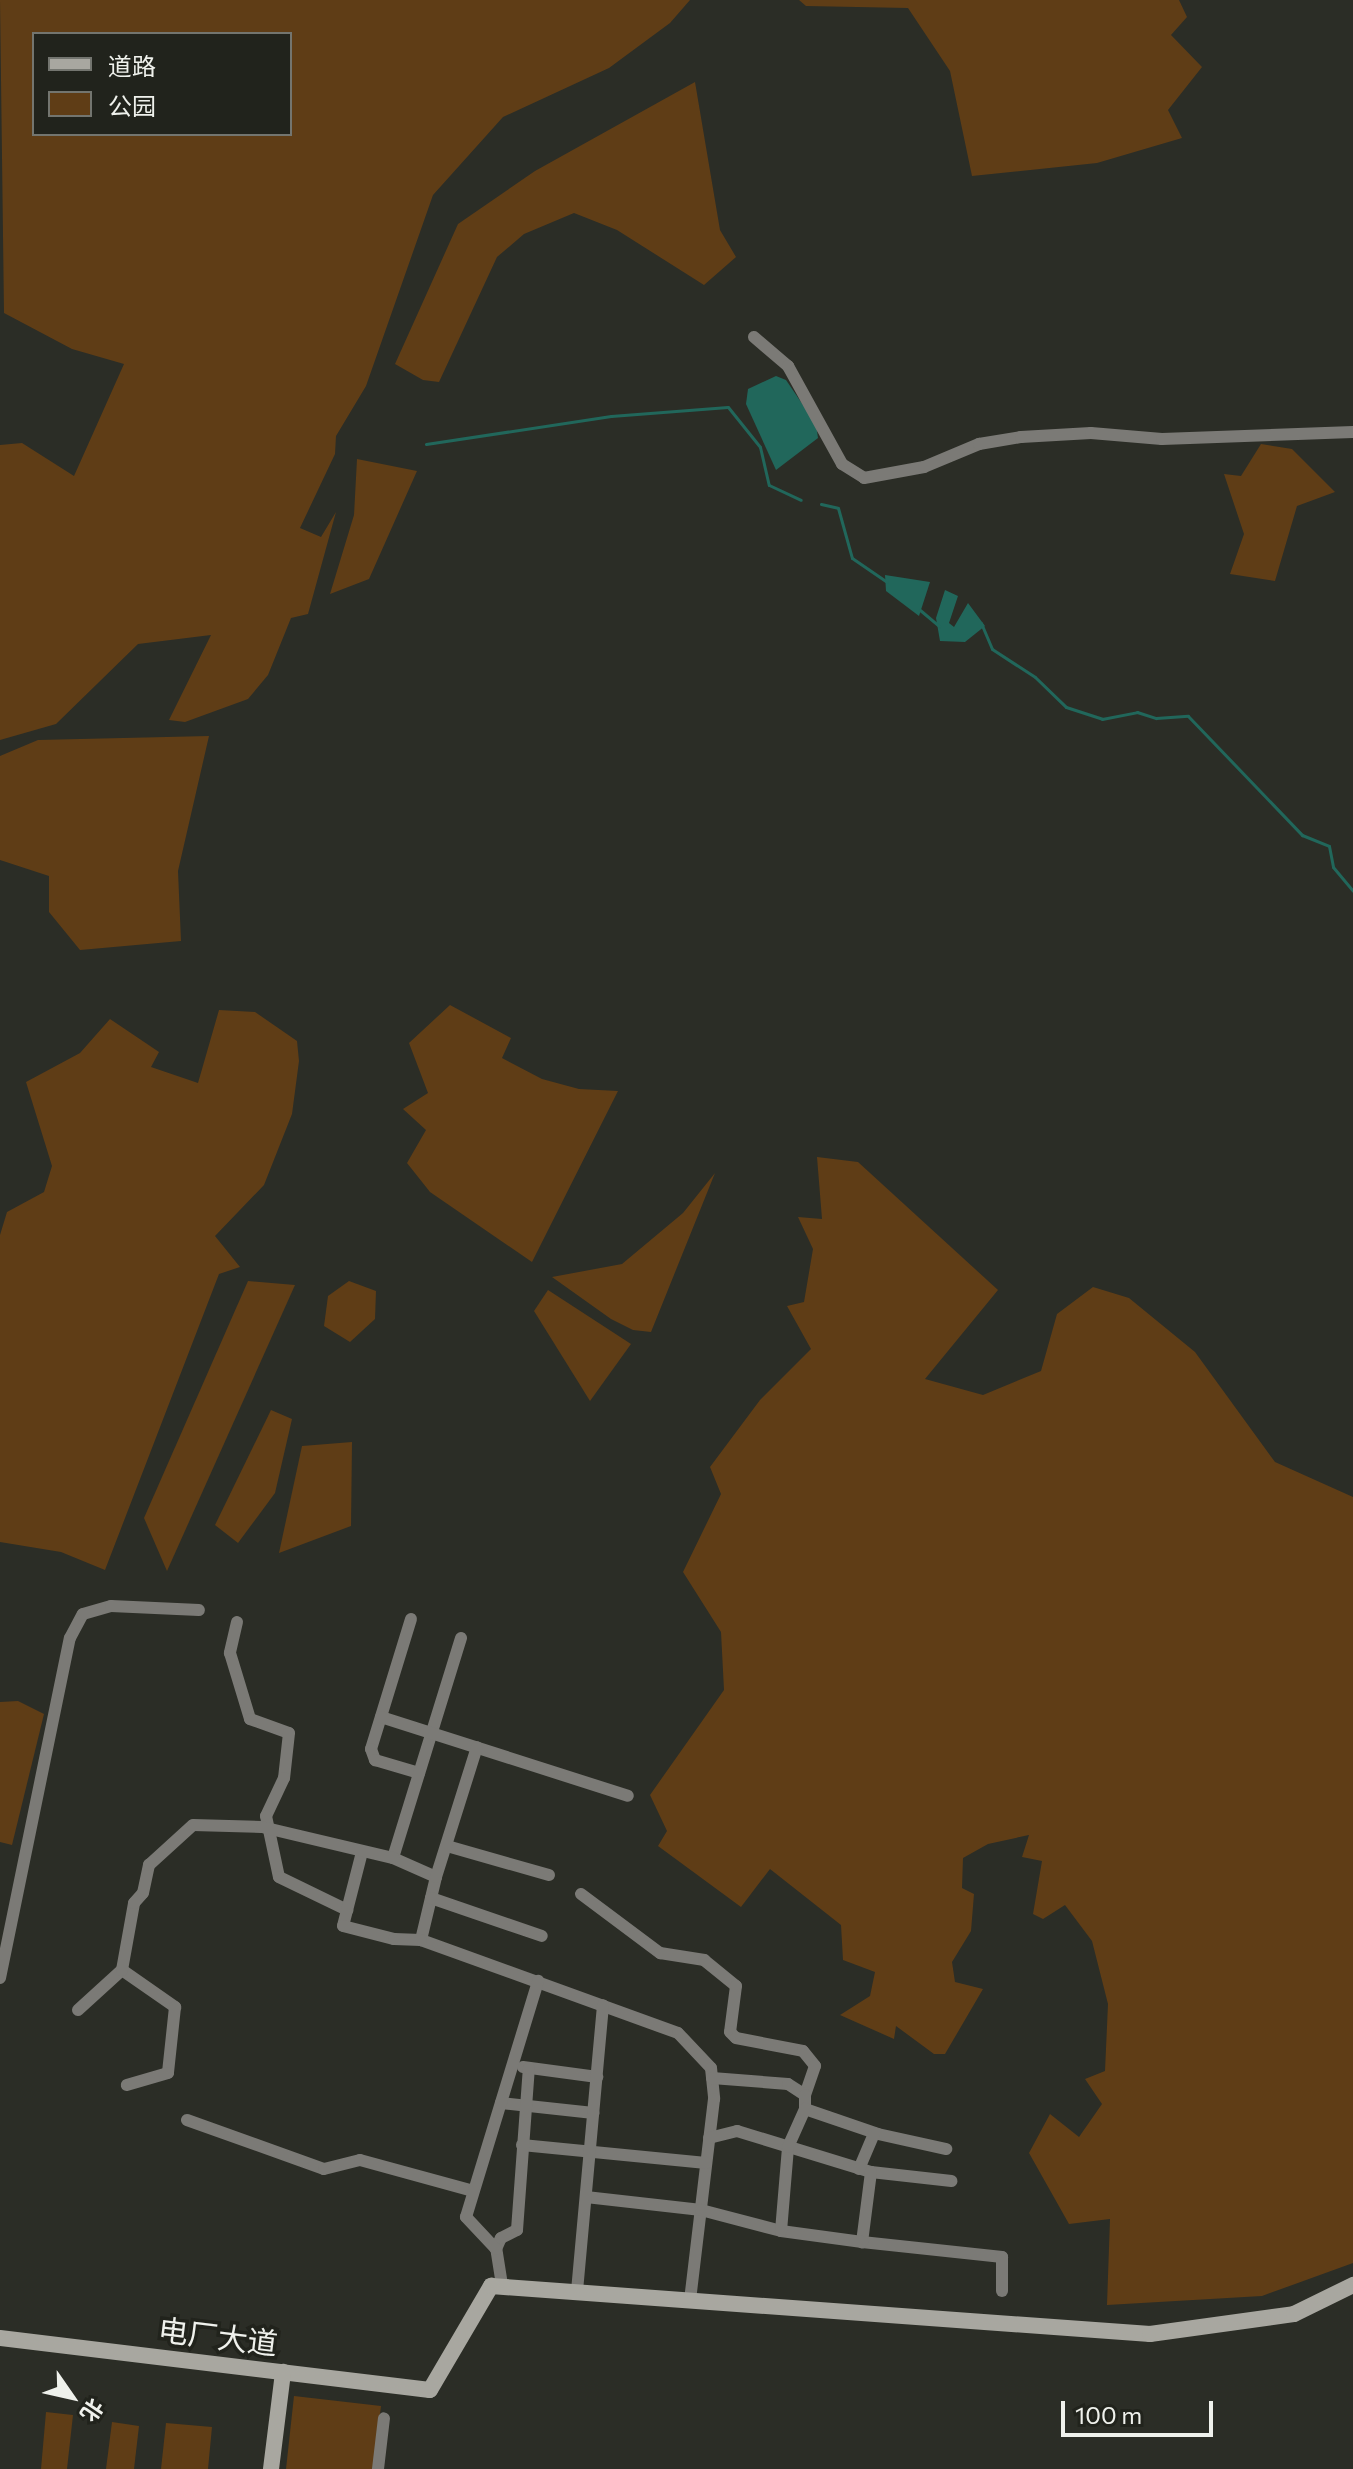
<!DOCTYPE html>
<html>
<head>
<meta charset="utf-8">
<style>
  body { margin:0 }
  #map { position:relative; width:1353px; height:2469px; overflow:hidden; background:#2b2d26; font-family:Commissioner,"Noto Sans SC",sans-serif }
  div>[style] { position:absolute }
  .green>* { inset:0; background:#5f3d16 }
  .water>* { inset:0; background:#21675b }
  .stream>* { height:3px; margin:-1.5px; padding:0 1.5px; transform-origin:1.5px; border-radius:1.5px; background:#21675b }
  .street>* { height:12px; margin:-6px; padding:0 6px; transform-origin:6px; border-radius:6px; background:#7b7a76 }
  .secondary>* { height:16px; margin:-8px; padding:0 8px; transform-origin:8px; border-radius:8px; background:#a8a7a0 }
  span { translate:-50% -50%; white-space:nowrap; text-align:center; line-height:1.15; -webkit-text-stroke:7px #21231c; paint-order:stroke }
  .street-label { font-size:30px; color:#eff1ec }
  .legend { position:absolute; left:32px; top:32px; width:260px; height:104px; box-sizing:border-box; background:#21231c; border:2px solid #73756f; margin:0; padding:10px 14px; list-style:none; font-size:24px; color:#eff1ec }
  .legend li { display:flex; align-items:center; gap:16px; height:40px }
  .legend b { width:40px; border:2px solid #73756f }
  .north { position:absolute; left:32px; top:2357px; width:80px; height:80px; -webkit-text-stroke:6px #21231c; paint-order:stroke; rotate:124deg; font-size:22px; font-weight:700; line-height:32px; text-align:center; color:#eff1ec }
  .north::after { content:''; display:block; margin:auto; width:28px; height:36px; background:#eff1ec; clip-path:polygon(50% 0,100% 100%,50% 72%,0 100%) }
  .scale { position:absolute; left:1061px; top:2401px; width:152px; height:36px; box-sizing:border-box; border:4px solid #eff1ec; border-top:0; padding-left:10px; font-size:24px; line-height:28px; white-space:nowrap; color:#eff1ec; -webkit-text-stroke:6px #21231c; paint-order:stroke }
</style>
</head>
<body>
<div id="map">
  <div class="green">
    <i style="clip-path:polygon(evenodd,0 0,690px 0,670px 23px,609px 68px,503px 117px,433px 195px,366px 386px,336px 436px,335px 454px,300px 528px,321px 537px,336px 512px,308px 614px,291px 618px,268px 675px,248px 699px,185px 722px,169px 720px,211px 635px,138px 644px,56px 724px,0 740px,0 445px,22px 443px,74px 476px,124px 364px,72px 349px,4px 313px,0 0,290px 34px,290px 134px,34px 134px,34px 34px,290px 34px)"></i>
    <i style="clip-path:polygon(799px 0,1179px 0,1187px 17px,1171px 35px,1202px 67px,1168px 110px,1182px 138px,1097px 163px,972px 176px,950px 71px,908px 8px,806px 6px)"></i>
    <i style="clip-path:polygon(695px 82px,720px 230px,736px 257px,704px 285px,617px 230px,574px 213px,524px 234px,497px 257px,439px 382px,423px 380px,395px 364px,458px 224px,535px 171px)"></i>
    <i style="clip-path:polygon(1261px 444px,1292px 449px,1335px 492px,1297px 506px,1275px 581px,1230px 574px,1244px 534px,1224px 474px,1241px 476px)"></i>
    <i style="clip-path:polygon(357px 459px,417px 471px,369px 579px,330px 594px,354px 515px)"></i>
    <i style="clip-path:polygon(209px 736px,178px 871px,181px 941px,80px 950px,49px 912px,49px 876px,0 860px,0 756px,38px 740px)"></i>
    <i style="clip-path:polygon(450px 1005px,511px 1038px,502px 1058px,542px 1079px,579px 1089px,618px 1091px,532px 1262px,430px 1192px,407px 1163px,426px 1130px,403px 1109px,428px 1093px,409px 1043px)"></i>
    <i style="clip-path:polygon(219px 1010px,255px 1012px,297px 1041px,299px 1061px,292px 1114px,264px 1185px,215px 1236px,240px 1267px,219px 1274px,105px 1570px,61px 1552px,0 1542px,0 1235px,7px 1212px,44px 1192px,52px 1166px,26px 1082px,80px 1053px,110px 1019px,159px 1052px,151px 1067px,198px 1083px)"></i>
    <i style="clip-path:polygon(817px 1157px,858px 1162px,998px 1290px,925px 1379px,983px 1395px,1041px 1371px,1057px 1314px,1093px 1287px,1129px 1298px,1195px 1352px,1275px 1462px,1353px 1497px,1353px 2263px,1262px 2296px,1107px 2305px,1110px 2219px,1069px 2224px,1029px 2153px,1050px 2114px,1079px 2137px,1102px 2104px,1085px 2079px,1105px 2071px,1108px 2004px,1092px 1941px,1065px 1905px,1043px 1919px,1033px 1914px,1042px 1861px,1022px 1857px,1029px 1835px,988px 1844px,963px 1858px,962px 1888px,974px 1894px,971px 1931px,952px 1962px,955px 1982px,983px 1989px,945px 2054px,934px 2054px,896px 2026px,894px 2039px,840px 2015px,870px 1996px,875px 1972px,843px 1960px,841px 1925px,770px 1869px,741px 1907px,658px 1846px,667px 1831px,650px 1795px,724px 1690px,721px 1632px,683px 1572px,721px 1494px,710px 1467px,760px 1400px,811px 1349px,787px 1306px,804px 1302px,813px 1249px,798px 1217px,822px 1219px)"></i>
    <i style="clip-path:polygon(715px 1173px,651px 1332px,633px 1330px,611px 1319px,552px 1277px,622px 1264px,683px 1213px)"></i>
    <i style="clip-path:polygon(248px 1281px,295px 1285px,167px 1571px,144px 1518px)"></i>
    <i style="clip-path:polygon(349px 1281px,376px 1291px,375px 1319px,350px 1342px,324px 1326px,328px 1296px)"></i>
    <i style="clip-path:polygon(548px 1290px,631px 1344px,590px 1401px,534px 1311px)"></i>
    <i style="clip-path:polygon(271px 1410px,292px 1419px,275px 1493px,238px 1543px,215px 1525px)"></i>
    <i style="clip-path:polygon(352px 1442px,351px 1526px,279px 1553px,302px 1446px)"></i>
    <i style="clip-path:polygon(18px 1701px,44px 1714px,12px 1845px,0 1842px,0 1702px)"></i>
    <i style="clip-path:polygon(294px 2396px,381px 2406px,373px 2469px,286px 2469px)"></i>
    <i style="clip-path:polygon(46px 2412px,73px 2415px,67px 2469px,41px 2469px)"></i>
    <i style="clip-path:polygon(112px 2422px,139px 2426px,134px 2469px,106px 2469px)"></i>
    <i style="clip-path:polygon(166px 2423px,212px 2427px,208px 2469px,161px 2469px)"></i>
  </div>
  <div class="water">
    <i style="clip-path:polygon(776px 376px,786px 380px,816px 424px,818px 438px,776px 470px,746px 404px,748px 389px)"></i>
    <i style="clip-path:polygon(885px 575px,930px 582px,919px 616px,886px 591px)"></i>
    <i style="clip-path:polygon(945px 590px,958px 596px,949px 623px,954px 627px,968px 603px,985px 626px,965px 642px,940px 641px,936px 618px)"></i>
  </div>
  <div class="stream">
    <i style="left:426px;top:444px;width:187px;rotate:-8.6deg"></i>
    <i style="left:611px;top:416px;width:117px;rotate:-4.4deg"></i>
    <i style="left:728px;top:407px;width:51px;rotate:51.3deg"></i>
    <i style="left:760px;top:447px;width:39px;rotate:77deg"></i>
    <i style="left:769px;top:485px;width:35px;rotate:25deg"></i>
    <i style="left:821px;top:504px;width:17px;rotate:13deg"></i>
    <i style="left:838px;top:508px;width:52px;rotate:74.4deg"></i>
    <i style="left:852px;top:558px;width:42px;rotate:34.4deg"></i>
    <i style="left:920px;top:610px;width:25px;rotate:40deg"></i>
    <i style="left:981px;top:623px;width:28px;rotate:67deg"></i>
    <i style="left:992px;top:649px;width:51px;rotate:33.1deg"></i>
    <i style="left:1035px;top:677px;width:43px;rotate:44.1deg"></i>
    <i style="left:1066px;top:707px;width:38px;rotate:18deg"></i>
    <i style="left:1102px;top:719px;width:36px;rotate:-11deg"></i>
    <i style="left:1137px;top:712px;width:20px;rotate:18deg"></i>
    <i style="left:1156px;top:718px;width:32px;rotate:-4deg"></i>
    <i style="left:1188px;top:716px;width:165px;rotate:46.2deg"></i>
    <i style="left:1302px;top:835px;width:29px;rotate:22deg"></i>
    <i style="left:1329px;top:846px;width:21px;rotate:79deg"></i>
    <i style="left:1333px;top:867px;width:31px;rotate:50deg"></i>
  </div>
  <div class="street">
    <i style="left:754px;top:337px;width:45px;rotate:40.5deg"></i>
    <i style="left:788px;top:366px;width:112px;rotate:61.1deg"></i>
    <i style="left:842px;top:464px;width:26px;rotate:32deg"></i>
    <i style="left:864px;top:478px;width:61px;rotate:-10.4deg"></i>
    <i style="left:924px;top:467px;width:60px;rotate:-22.7deg"></i>
    <i style="left:979px;top:444px;width:43px;rotate:-9.5deg"></i>
    <i style="left:1021px;top:437px;width:70px;rotate:-3.3deg"></i>
    <i style="left:1091px;top:433px;width:71px;rotate:4.8deg"></i>
    <i style="left:1162px;top:439px;width:191px;rotate:-2.1deg"></i>
    <i style="left:411px;top:1619px;width:136px;rotate:107.1deg"></i>
    <i style="left:371px;top:1749px;width:12px;rotate:70deg"></i>
    <i style="left:375px;top:1760px;width:46px;rotate:16.5deg"></i>
    <i style="left:237px;top:1622px;width:32px;rotate:103deg"></i>
    <i style="left:230px;top:1653px;width:69px;rotate:73.1deg"></i>
    <i style="left:250px;top:1719px;width:41px;rotate:19.7deg"></i>
    <i style="left:289px;top:1733px;width:45px;rotate:96.3deg"></i>
    <i style="left:284px;top:1778px;width:42px;rotate:115.3deg"></i>
    <i style="left:266px;top:1816px;width:62px;rotate:78deg"></i>
    <i style="left:279px;top:1877px;width:76px;rotate:25.9deg"></i>
    <i style="left:461px;top:1638px;width:230px;rotate:107.2deg"></i>
    <i style="left:393px;top:1858px;width:47px;rotate:23.8deg"></i>
    <i style="left:436px;top:1877px;width:65px;rotate:103.4deg"></i>
    <i style="left:421px;top:1940px;width:273px;rotate:19.9deg"></i>
    <i style="left:678px;top:2033px;width:48px;rotate:46.7deg"></i>
    <i style="left:711px;top:2068px;width:31px;rotate:84deg"></i>
    <i style="left:714px;top:2099px;width:202px;rotate:96.8deg"></i>
    <i style="left:381px;top:1717px;width:259px;rotate:17.7deg"></i>
    <i style="left:447px;top:1846px;width:106px;rotate:15.9deg"></i>
    <i style="left:362px;top:1852px;width:76px;rotate:104.4deg"></i>
    <i style="left:343px;top:1926px;width:53px;rotate:14.3deg"></i>
    <i style="left:394px;top:1939px;width:27px;rotate:2deg"></i>
    <i style="left:436px;top:1877px;width:136px;rotate:-72.5deg"></i>
    <i style="left:581px;top:1894px;width:99px;rotate:36.8deg"></i>
    <i style="left:660px;top:1953px;width:45px;rotate:9deg"></i>
    <i style="left:704px;top:1960px;width:41px;rotate:39.1deg"></i>
    <i style="left:736px;top:1986px;width:46px;rotate:97.4deg"></i>
    <i style="left:730px;top:2032px;width:8px;rotate:45deg"></i>
    <i style="left:736px;top:2038px;width:68px;rotate:11deg"></i>
    <i style="left:803px;top:2051px;width:19px;rotate:51deg"></i>
    <i style="left:815px;top:2066px;width:31px;rotate:109deg"></i>
    <i style="left:431px;top:1898px;width:117px;rotate:18.9deg"></i>
    <i style="left:122px;top:1970px;width:65px;rotate:34.9deg"></i>
    <i style="left:175px;top:2007px;width:66px;rotate:96.1deg"></i>
    <i style="left:168px;top:2073px;width:43px;rotate:163.7deg"></i>
    <i style="left:0;top:1978px;width:347px;rotate:-78.4deg"></i>
    <i style="left:70px;top:1638px;width:27px;rotate:-62deg"></i>
    <i style="left:83px;top:1614px;width:29px;rotate:-16deg"></i>
    <i style="left:111px;top:1606px;width:88px;rotate:2.6deg"></i>
    <i style="left:78px;top:2010px;width:59px;rotate:-42.3deg"></i>
    <i style="left:122px;top:1970px;width:68px;rotate:-79.8deg"></i>
    <i style="left:134px;top:1903px;width:13px;rotate:-48deg"></i>
    <i style="left:143px;top:1893px;width:29px;rotate:-78deg"></i>
    <i style="left:149px;top:1865px;width:59px;rotate:-42.3deg"></i>
    <i style="left:193px;top:1825px;width:69px;rotate:1.7deg"></i>
    <i style="left:262px;top:1827px;width:135px;rotate:13.3deg"></i>
    <i style="left:523px;top:2067px;width:75px;rotate:7.7deg"></i>
    <i style="left:712px;top:2078px;width:76px;rotate:4.5deg"></i>
    <i style="left:788px;top:2084px;width:20px;rotate:33deg"></i>
    <i style="left:805px;top:2095px;width:14px;rotate:90deg"></i>
    <i style="left:805px;top:2109px;width:77px;rotate:18.9deg"></i>
    <i style="left:878px;top:2134px;width:70px;rotate:12.4deg"></i>
    <i style="left:501px;top:2103px;width:93px;rotate:6.2deg"></i>
    <i style="left:187px;top:2120px;width:145px;rotate:19.7deg"></i>
    <i style="left:324px;top:2169px;width:37px;rotate:-14deg"></i>
    <i style="left:360px;top:2160px;width:117px;rotate:15.3deg"></i>
    <i style="left:709px;top:2138px;width:29px;rotate:-14deg"></i>
    <i style="left:737px;top:2131px;width:140px;rotate:17deg"></i>
    <i style="left:871px;top:2172px;width:81px;rotate:6.4deg"></i>
    <i style="left:522px;top:2145px;width:185px;rotate:5.6deg"></i>
    <i style="left:859px;top:2169px;width:39px;rotate:-67deg"></i>
    <i style="left:871px;top:2172px;width:71px;rotate:97.3deg"></i>
    <i style="left:862px;top:2242px;width:141px;rotate:6.1deg"></i>
    <i style="left:1002px;top:2257px;width:34px;rotate:90deg"></i>
    <i style="left:586px;top:2197px;width:116px;rotate:6.4deg"></i>
    <i style="left:701px;top:2210px;width:83px;rotate:14.7deg"></i>
    <i style="left:781px;top:2231px;width:82px;rotate:7.7deg"></i>
    <i style="left:781px;top:2231px;width:84px;rotate:-85.2deg"></i>
    <i style="left:788px;top:2147px;width:42px;rotate:-65.9deg"></i>
    <i style="left:496px;top:2249px;width:12px;rotate:-66deg"></i>
    <i style="left:501px;top:2238px;width:18px;rotate:-27deg"></i>
    <i style="left:517px;top:2230px;width:162px;rotate:-85.8deg"></i>
    <i style="left:502px;top:2285px;width:36px;rotate:-99deg"></i>
    <i style="left:496px;top:2249px;width:44px;rotate:-133.2deg"></i>
    <i style="left:466px;top:2217px;width:247px;rotate:-73deg"></i>
    <i style="left:577px;top:2291px;width:287px;rotate:-84.8deg"></i>
    <i style="left:378px;top:2469px;width:51px;rotate:-83.3deg"></i>
  </div>
  <div class="secondary">
    <i style="left:0;top:2338px;width:433px;rotate:6.9deg"></i>
    <i style="left:430px;top:2390px;width:121px;rotate:-59.6deg"></i>
    <i style="left:491px;top:2286px;width:661px;rotate:4.17deg"></i>
    <i style="left:1150px;top:2334px;width:145px;rotate:-7.9deg"></i>
    <i style="left:1294px;top:2314px;width:66px;rotate:-26.2deg"></i>
    <i style="left:271px;top:2469px;width:98px;rotate:-82.9deg"></i>
  </div>
  <div class="street-label">
    <span style="left:218px;top:2336px;rotate:7deg">电厂大道</span>
  </div>
  <ul class="legend">
  <li><b style="height:10px;background:#a8a7a0"></b>道路</li>
  <li><b style="height:22px;background:#5f3d16"></b>公园</li>
  </ul>
  <div class="north">北</div>
  <div class="scale">100 m</div>
</div>
</body>
</html>
